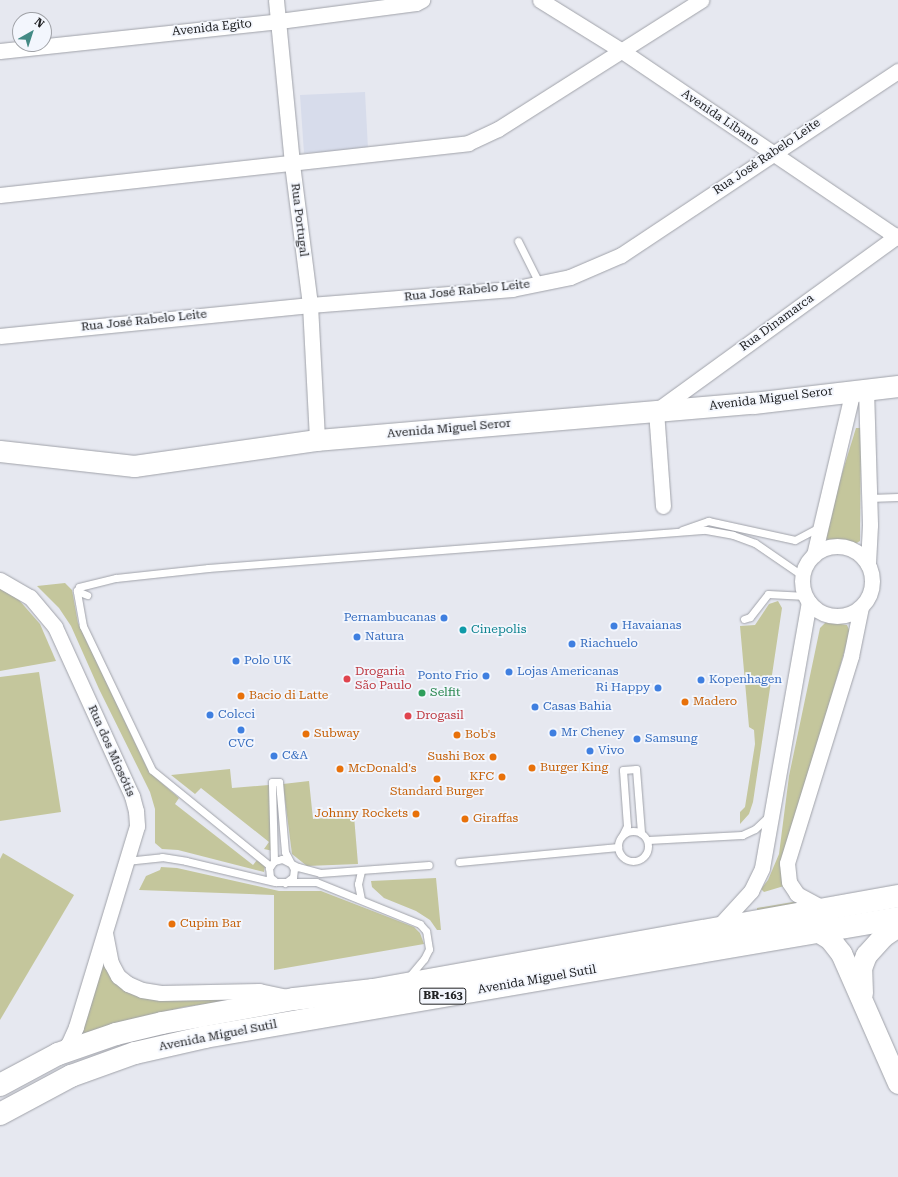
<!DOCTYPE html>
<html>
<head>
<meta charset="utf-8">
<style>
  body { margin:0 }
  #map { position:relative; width:898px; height:1177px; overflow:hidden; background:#e6e8f0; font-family:"Roboto Serif",serif }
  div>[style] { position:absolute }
  .built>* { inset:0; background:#d7dceb }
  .green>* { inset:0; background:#c4c69c }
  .roads { filter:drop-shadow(0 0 1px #a0a2a9) drop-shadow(0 0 1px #a0a2a9) }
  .lane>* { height:7px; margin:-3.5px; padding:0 3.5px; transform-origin:3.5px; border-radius:3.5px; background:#fff }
  .lane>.ring { margin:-3.5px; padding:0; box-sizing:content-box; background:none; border:7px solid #fff; border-radius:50% }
  .street>* { height:15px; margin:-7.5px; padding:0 7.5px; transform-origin:7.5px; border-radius:7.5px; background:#fff }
  .street>.ring { margin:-7.5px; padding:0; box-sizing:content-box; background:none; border:15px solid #fff; border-radius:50% }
  .secondary>* { height:21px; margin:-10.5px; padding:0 10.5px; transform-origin:10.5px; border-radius:10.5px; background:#fff }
  .highway>* { height:22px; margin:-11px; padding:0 11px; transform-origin:11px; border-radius:11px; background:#fff }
  .dots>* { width:11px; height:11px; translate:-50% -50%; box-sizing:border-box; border:2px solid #f3f6fd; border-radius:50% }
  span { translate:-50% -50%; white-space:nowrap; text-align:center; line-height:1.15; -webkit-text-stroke:3.5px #f3f6fd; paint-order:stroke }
  .shield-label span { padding:1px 3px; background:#f3f6fd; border:1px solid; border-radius:3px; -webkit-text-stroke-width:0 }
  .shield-label { font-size:11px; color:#202123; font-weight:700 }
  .street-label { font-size:12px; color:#202123 }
  .shop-label { font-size:12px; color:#366cbe }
  .right { translate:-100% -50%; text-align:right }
  .left { translate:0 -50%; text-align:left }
  .culture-label { font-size:12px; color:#0d838f }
  .health-label { font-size:12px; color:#be3a42 }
  .leisure-label { font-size:12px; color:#27864d }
  .food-label { font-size:12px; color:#c56008 }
  .north { position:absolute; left:12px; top:12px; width:40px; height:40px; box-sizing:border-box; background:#f3f6fd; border:1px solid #9fa1a6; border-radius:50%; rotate:39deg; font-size:11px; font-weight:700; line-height:16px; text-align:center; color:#202123 }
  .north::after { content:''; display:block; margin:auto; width:14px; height:18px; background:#438a85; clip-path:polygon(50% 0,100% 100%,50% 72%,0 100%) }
</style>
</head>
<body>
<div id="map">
  <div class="built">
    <i style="clip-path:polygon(365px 92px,368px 149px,304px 153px,300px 95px)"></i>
  </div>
  <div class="green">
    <i style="clip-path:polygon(856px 428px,861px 428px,860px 541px,855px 544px,829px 541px,824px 537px,824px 532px)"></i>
    <i style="clip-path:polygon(65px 583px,72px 590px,78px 623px,149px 772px,179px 798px,175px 804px,253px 865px,257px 860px,265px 866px,264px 872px,178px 850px,162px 849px,155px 843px,155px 809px,150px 792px,99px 689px,71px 626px,59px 608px,37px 586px)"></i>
    <i style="clip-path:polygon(0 588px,19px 600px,40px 624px,56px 661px,0 671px)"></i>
    <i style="clip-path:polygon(778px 601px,782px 608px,753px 802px,749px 814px,740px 824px,740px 812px,745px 807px,755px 744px,754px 730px,749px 727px,740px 626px,755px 625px,769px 604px)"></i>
    <i style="clip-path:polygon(826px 622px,847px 625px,850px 632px,824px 722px,784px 886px,764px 892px,761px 889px,768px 880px,779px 854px,789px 776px,820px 628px)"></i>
    <i style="clip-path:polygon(39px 672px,61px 812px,0 821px,0 677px)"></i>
    <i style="clip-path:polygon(230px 769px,232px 788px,269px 785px,273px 851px,264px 849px,269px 842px,201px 788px,195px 794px,171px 775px)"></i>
    <i style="clip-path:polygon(309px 781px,313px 819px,354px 816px,358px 864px,307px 866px,292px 854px,283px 784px)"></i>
    <i style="clip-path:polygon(3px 853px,74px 895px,0 1020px,0 859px)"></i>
    <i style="clip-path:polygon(161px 867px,177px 868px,279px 891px,321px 891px,414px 927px,420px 933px,424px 944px,274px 970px,274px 895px,139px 890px,146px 876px,160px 870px)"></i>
    <i style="clip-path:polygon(436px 878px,441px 930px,437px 930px,430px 920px,416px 911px,384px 898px,372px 887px,371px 881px)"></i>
    <i style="clip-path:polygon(799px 901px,804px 905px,757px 912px,757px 908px)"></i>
    <i style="clip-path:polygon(103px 960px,116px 982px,237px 996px,237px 1000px,184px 1007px,82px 1034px)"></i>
  </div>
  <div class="roads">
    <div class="lane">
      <i style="left:518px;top:241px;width:47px;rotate:63.4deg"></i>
      <i style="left:869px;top:498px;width:29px;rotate:-2deg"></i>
      <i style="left:682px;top:530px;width:28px;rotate:-19deg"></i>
      <i style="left:708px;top:521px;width:89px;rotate:12.3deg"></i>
      <i style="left:795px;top:540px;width:26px;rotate:-28deg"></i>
      <i style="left:77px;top:591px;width:11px;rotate:22deg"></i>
      <i style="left:744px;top:619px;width:6px;rotate:-18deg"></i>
      <i style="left:750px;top:617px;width:29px;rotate:-52deg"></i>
      <i style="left:768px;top:594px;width:38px;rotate:3deg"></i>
      <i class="ring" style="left:618px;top:831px;width:23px;height:23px"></i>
      <i style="left:622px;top:836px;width:11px;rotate:-63deg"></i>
      <i style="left:627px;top:826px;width:56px;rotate:-94.1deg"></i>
      <i style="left:623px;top:770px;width:13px;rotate:-4deg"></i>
      <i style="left:636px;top:769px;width:64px;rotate:85.5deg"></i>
      <i style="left:648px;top:840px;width:94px;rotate:-3deg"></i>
      <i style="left:742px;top:835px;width:14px;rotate:-25deg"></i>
      <i style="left:755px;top:829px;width:19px;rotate:-43deg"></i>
      <i style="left:126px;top:861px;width:36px;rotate:-6deg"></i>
      <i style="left:162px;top:857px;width:24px;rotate:9deg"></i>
      <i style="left:186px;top:861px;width:90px;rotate:13.4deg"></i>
      <i style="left:274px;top:861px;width:79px;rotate:-91.5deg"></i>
      <i style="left:272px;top:782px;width:7px"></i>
      <i style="left:279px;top:782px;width:70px;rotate:85.1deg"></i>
      <i style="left:285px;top:852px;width:19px;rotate:62deg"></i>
      <i style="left:294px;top:869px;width:8px;rotate:97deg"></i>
      <i style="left:293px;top:877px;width:10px;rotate:143deg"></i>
      <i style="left:459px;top:862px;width:160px;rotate:-5.4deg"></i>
      <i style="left:270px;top:866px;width:152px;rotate:-140.9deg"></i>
      <i style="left:152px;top:770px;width:160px;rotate:-115.6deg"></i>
      <i style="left:83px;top:626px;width:36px;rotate:-100deg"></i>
      <i style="left:77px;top:591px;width:4px;rotate:-63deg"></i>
      <i style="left:79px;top:587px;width:38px;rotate:-14deg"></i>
      <i style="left:116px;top:578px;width:93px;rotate:-6.2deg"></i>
      <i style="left:208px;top:568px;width:499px;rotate:-4.4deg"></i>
      <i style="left:706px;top:530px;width:27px;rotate:10deg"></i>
      <i style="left:733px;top:535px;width:23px;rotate:20deg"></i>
      <i style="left:755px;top:543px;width:58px;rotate:34.5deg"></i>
      <i style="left:361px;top:871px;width:13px;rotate:103deg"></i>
      <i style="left:358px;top:884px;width:15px;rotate:79deg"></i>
      <i style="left:408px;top:978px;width:25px;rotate:-50deg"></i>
      <i style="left:424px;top:959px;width:11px;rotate:-63deg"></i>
      <i style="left:429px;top:949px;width:18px;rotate:-99deg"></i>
      <i style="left:426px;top:931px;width:9px;rotate:-131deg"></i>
      <i style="left:420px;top:924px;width:112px;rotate:-158deg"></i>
      <i style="left:316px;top:882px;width:40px;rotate:180deg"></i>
      <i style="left:276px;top:882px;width:8px;rotate:-140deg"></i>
      <i style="left:270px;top:877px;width:9px;rotate:-96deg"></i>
      <i style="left:269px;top:868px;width:9px;rotate:-54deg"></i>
      <i style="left:274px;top:861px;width:8px;rotate:-14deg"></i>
      <i style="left:282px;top:859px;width:18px;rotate:27deg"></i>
      <i style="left:298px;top:867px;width:23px;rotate:15deg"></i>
      <i style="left:320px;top:873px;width:109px;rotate:-4.2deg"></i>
    </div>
    <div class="street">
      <i style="left:276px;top:0;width:165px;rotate:84.4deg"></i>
      <i style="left:292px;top:164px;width:142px;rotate:82.7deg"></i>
      <i style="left:310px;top:305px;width:135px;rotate:87deg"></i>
      <i style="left:540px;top:0;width:97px;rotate:31.9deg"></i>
      <i style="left:622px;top:51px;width:333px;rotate:34.1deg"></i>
      <i style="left:0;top:51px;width:281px;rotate:-6.1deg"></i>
      <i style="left:279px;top:21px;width:138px;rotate:-7.5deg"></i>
      <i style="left:416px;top:3px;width:7px;rotate:-27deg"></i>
      <i style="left:0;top:195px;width:471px;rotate:-6.3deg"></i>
      <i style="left:468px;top:143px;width:33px;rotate:-25deg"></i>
      <i style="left:498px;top:129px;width:241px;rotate:-32.4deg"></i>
      <i style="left:0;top:336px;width:312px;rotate:-5.7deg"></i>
      <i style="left:310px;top:305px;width:203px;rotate:-4.5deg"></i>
      <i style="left:512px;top:289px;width:59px;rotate:-11.7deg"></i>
      <i style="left:570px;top:277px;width:56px;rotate:-23.3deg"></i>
      <i style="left:621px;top:255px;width:333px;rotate:-33.6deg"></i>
      <i style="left:866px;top:389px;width:136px;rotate:88.3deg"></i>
      <i style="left:870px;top:525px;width:39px;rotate:93deg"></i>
      <i style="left:663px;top:506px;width:95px;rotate:-94.2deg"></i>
      <i style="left:656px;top:411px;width:299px;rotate:-36deg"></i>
      <i class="ring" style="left:802px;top:546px;width:55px;height:55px"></i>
      <i style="left:814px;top:555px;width:170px;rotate:-76.7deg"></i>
      <i style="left:0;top:580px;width:34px;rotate:30deg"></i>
      <i style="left:30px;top:597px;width:39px;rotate:50deg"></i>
      <i style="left:55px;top:627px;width:186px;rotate:65.5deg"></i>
      <i style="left:132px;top:796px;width:16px;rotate:75deg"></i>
      <i style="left:136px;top:811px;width:15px;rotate:86deg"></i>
      <i style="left:137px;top:826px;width:210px;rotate:106.9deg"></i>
      <i style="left:76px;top:1027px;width:17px;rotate:114deg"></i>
      <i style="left:69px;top:1043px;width:13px;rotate:132deg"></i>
      <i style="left:823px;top:908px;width:30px;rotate:-152deg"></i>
      <i style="left:797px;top:894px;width:14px;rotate:-124deg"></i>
      <i style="left:789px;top:882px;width:19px;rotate:-96deg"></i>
      <i style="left:787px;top:863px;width:217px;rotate:-72.8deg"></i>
      <i style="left:851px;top:656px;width:50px;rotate:-78.5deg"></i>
      <i style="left:718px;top:927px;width:49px;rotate:-47.5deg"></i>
      <i style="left:751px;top:891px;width:25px;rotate:-64deg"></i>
      <i style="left:762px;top:868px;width:270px;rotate:-80deg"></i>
      <i style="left:105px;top:933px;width:31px;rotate:79deg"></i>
      <i style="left:111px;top:963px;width:15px;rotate:62deg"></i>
      <i style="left:118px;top:976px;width:13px;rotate:39deg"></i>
      <i style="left:128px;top:984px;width:15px;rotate:23deg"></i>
      <i style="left:142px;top:990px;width:19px;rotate:9deg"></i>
      <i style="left:161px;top:993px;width:98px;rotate:-1.2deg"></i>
      <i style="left:259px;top:991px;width:30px;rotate:12deg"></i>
    </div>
    <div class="secondary">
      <i style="left:0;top:451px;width:135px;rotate:6.4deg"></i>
      <i style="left:134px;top:466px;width:185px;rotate:-8.1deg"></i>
      <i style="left:317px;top:440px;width:438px;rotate:-4.9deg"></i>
      <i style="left:753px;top:403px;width:146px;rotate:-6.7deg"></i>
      <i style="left:819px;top:932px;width:13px;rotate:32deg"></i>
      <i style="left:830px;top:939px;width:18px;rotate:52deg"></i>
      <i style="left:841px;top:953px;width:142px;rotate:66.3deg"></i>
      <i style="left:862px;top:993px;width:25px;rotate:-92deg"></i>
      <i style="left:861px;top:968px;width:14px;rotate:-69deg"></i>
      <i style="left:866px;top:955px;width:25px;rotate:-48deg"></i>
      <i style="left:883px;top:936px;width:18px;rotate:-34deg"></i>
    </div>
    <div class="highway">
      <i style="left:0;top:1085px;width:66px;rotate:-28.1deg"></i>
      <i style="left:58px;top:1054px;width:61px;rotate:-19deg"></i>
      <i style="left:116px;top:1034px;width:47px;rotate:-13.4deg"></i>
      <i style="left:162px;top:1023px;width:134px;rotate:-10.3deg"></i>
      <i style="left:294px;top:999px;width:80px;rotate:-6.5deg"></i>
      <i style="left:373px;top:990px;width:533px;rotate:-10.15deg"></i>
      <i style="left:0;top:1114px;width:81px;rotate:-28.2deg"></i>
      <i style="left:71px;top:1076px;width:68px;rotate:-19.8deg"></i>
      <i style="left:135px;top:1053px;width:72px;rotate:-12.9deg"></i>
      <i style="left:205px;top:1037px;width:703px;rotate:-9.74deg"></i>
    </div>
  </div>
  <div class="dots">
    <i style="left:444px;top:618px;background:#3f7fe0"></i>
    <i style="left:614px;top:626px;background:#3f7fe0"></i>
    <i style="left:463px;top:630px;background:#0f9aa8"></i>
    <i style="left:357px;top:637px;background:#3f7fe0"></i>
    <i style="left:572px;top:644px;background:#3f7fe0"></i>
    <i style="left:236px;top:661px;background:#3f7fe0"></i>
    <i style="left:509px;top:672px;background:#3f7fe0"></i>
    <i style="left:486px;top:676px;background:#3f7fe0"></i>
    <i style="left:347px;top:679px;background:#e0444e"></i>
    <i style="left:701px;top:680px;background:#3f7fe0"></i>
    <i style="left:658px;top:688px;background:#3f7fe0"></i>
    <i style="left:422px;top:693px;background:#2e9e5b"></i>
    <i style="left:241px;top:696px;background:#e8710a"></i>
    <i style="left:685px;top:702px;background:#e8710a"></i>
    <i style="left:535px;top:707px;background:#3f7fe0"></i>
    <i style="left:210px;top:715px;background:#3f7fe0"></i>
    <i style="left:408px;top:716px;background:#e0444e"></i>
    <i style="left:241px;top:730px;background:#3f7fe0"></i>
    <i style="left:553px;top:733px;background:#3f7fe0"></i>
    <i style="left:306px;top:734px;background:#e8710a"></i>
    <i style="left:457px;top:735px;background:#e8710a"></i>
    <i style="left:637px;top:739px;background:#3f7fe0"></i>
    <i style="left:590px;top:751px;background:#3f7fe0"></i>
    <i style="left:274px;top:756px;background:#3f7fe0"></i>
    <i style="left:493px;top:757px;background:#e8710a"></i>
    <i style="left:532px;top:768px;background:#e8710a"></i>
    <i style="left:340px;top:769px;background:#e8710a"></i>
    <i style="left:502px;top:777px;background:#e8710a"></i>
    <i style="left:437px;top:779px;background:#e8710a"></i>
    <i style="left:416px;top:814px;background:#e8710a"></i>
    <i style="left:465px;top:819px;background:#e8710a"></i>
    <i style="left:172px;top:924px;background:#e8710a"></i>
  </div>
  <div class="shield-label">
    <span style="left:443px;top:996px">BR-163</span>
  </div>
  <div class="street-label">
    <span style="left:212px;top:28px;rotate:-6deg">Avenida Egito</span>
    <span style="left:720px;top:118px;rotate:34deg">Avenida Libano</span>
    <span style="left:767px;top:157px;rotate:-34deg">Rua José Rabelo Leite</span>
    <span style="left:299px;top:220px;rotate:83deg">Rua Portugal</span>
    <span style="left:467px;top:291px;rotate:-6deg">Rua José Rabelo Leite</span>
    <span style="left:144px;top:321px;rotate:-6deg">Rua José Rabelo Leite</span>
    <span style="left:777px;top:323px;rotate:-36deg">Rua Dinamarca</span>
    <span style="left:771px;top:399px;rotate:-7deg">Avenida Miguel Seror</span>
    <span style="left:449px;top:429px;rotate:-5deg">Avenida Miguel Seror</span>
    <span style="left:111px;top:751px;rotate:66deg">Rua dos Miosótis</span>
    <span style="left:537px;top:980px;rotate:-10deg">Avenida Miguel Sutil</span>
    <span style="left:218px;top:1036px;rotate:-11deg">Avenida Miguel Sutil</span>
  </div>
  <div class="shop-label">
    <span class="right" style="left:436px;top:618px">Pernambucanas</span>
    <span class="left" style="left:622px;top:626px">Havaianas</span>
    <span class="left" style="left:365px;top:637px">Natura</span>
    <span class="left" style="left:580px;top:644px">Riachuelo</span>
    <span class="left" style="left:244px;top:661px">Polo UK</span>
    <span class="left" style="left:517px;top:672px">Lojas Americanas</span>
    <span class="right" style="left:478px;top:676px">Ponto Frio</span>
    <span class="left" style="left:709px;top:680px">Kopenhagen</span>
    <span class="right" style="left:650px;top:688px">Ri Happy</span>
    <span class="left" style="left:543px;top:707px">Casas Bahia</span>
    <span class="left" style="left:218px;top:715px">Colcci</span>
    <span class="left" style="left:561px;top:733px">Mr Cheney</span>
    <span class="left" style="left:645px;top:739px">Samsung</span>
    <span style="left:241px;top:744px">CVC</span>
    <span class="left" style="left:598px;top:751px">Vivo</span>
    <span class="left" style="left:282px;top:756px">C&amp;A</span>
  </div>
  <div class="culture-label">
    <span class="left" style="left:471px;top:630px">Cinepolis</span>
  </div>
  <div class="health-label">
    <span class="left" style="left:355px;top:679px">Drogaria<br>São Paulo</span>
    <span class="left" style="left:416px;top:716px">Drogasil</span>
  </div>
  <div class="leisure-label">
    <span class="left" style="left:430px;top:693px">Selfit</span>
  </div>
  <div class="food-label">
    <span class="left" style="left:249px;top:696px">Bacio di Latte</span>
    <span class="left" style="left:693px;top:702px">Madero</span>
    <span class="left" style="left:314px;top:734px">Subway</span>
    <span class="left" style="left:465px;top:735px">Bob's</span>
    <span class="right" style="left:485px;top:757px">Sushi Box</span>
    <span class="left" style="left:540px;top:768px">Burger King</span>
    <span class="left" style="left:348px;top:769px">McDonald's</span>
    <span class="right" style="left:494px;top:777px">KFC</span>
    <span style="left:437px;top:792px">Standard Burger</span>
    <span class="right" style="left:408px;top:814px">Johnny Rockets</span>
    <span class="left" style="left:473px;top:819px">Giraffas</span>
    <span class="left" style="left:180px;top:924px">Cupim Bar</span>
  </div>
  <div class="north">N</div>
</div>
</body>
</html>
